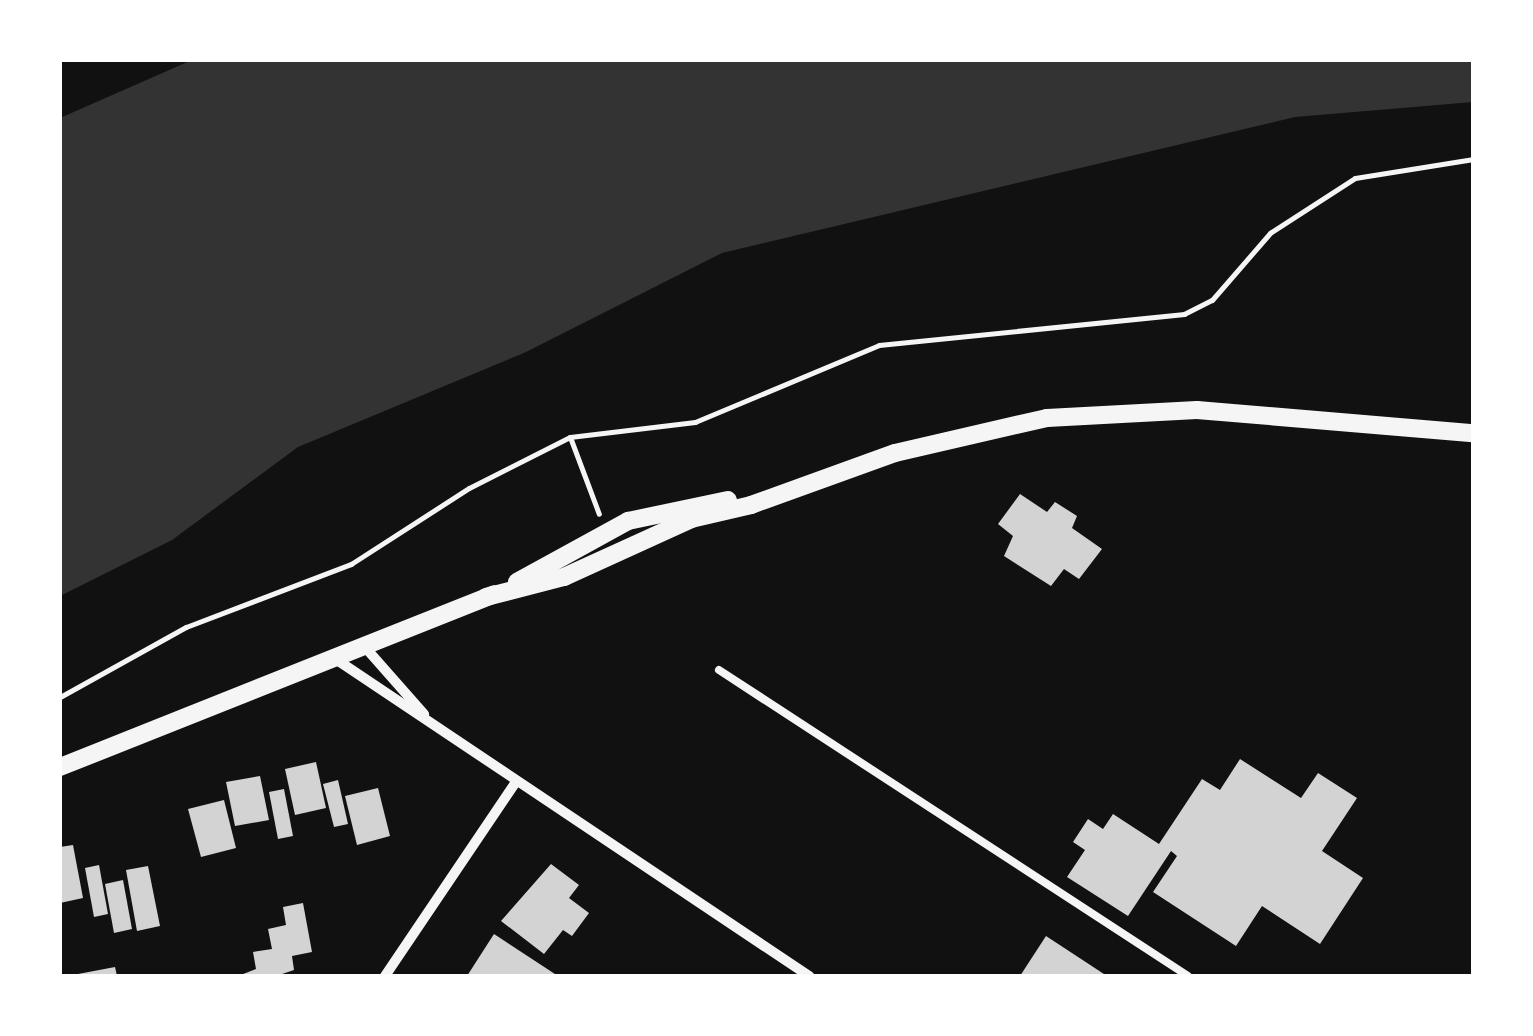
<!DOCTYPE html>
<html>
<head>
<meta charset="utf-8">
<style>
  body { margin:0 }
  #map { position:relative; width:1533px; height:1036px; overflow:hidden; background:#111; font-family:"DejaVu Sans",sans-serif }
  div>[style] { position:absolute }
  .water>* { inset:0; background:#333 }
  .building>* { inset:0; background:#d3d3d3 }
  .path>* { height:5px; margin:-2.5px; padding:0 2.5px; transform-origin:2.5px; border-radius:2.5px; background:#f5f5f5 }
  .service>* { height:8px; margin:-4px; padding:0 4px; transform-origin:4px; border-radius:4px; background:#f5f5f5 }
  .minor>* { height:10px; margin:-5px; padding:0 5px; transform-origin:5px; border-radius:5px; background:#f5f5f5 }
  .tertiary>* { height:18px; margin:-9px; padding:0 9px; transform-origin:9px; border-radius:9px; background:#f5f5f5 }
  span { translate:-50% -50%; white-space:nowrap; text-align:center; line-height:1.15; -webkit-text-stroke:8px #fff; paint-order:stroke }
  .frame { position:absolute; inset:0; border:62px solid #fff; pointer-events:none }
</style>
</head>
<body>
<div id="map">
  <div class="water">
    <i style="clip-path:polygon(192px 60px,1473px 60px,1473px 102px,1295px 117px,722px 253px,526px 352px,298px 447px,172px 540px,60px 596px,60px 118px)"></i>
  </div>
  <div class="building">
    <i style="clip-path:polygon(1020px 494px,1047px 512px,1055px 502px,1077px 516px,1072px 528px,1102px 549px,1079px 579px,1064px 569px,1051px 586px,1004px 556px,1013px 536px,998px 524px)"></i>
    <i style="clip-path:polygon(1240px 759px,1301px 798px,1318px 773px,1357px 798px,1322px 851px,1363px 878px,1320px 944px,1262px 906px,1236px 946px,1153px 892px,1177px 856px,1171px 851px,1128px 916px,1067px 877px,1085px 850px,1073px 842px,1088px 819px,1103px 829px,1113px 814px,1159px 844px,1202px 779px,1220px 790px)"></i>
    <i style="clip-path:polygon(316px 762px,326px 808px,295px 815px,285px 769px)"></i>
    <i style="clip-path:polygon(260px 776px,269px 820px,235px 826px,226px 782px)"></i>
    <i style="clip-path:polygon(338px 780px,348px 824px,334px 827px,323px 784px)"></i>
    <i style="clip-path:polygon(378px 788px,390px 836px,357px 845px,345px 796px)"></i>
    <i style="clip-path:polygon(284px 789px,293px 836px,278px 839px,269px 792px)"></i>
    <i style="clip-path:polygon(224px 800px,236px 848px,201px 857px,188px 809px)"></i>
    <i style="clip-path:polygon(73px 845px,83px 898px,60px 903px,60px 847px)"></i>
    <i style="clip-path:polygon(551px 864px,579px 885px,569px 898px,589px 913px,572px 936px,563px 930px,544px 954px,501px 921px)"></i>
    <i style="clip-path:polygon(99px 865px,108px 914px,94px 917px,85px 868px)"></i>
    <i style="clip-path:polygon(148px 866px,160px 926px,137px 931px,126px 870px)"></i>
    <i style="clip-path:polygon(123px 880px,132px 929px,114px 933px,105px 884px)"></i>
    <i style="clip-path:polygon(303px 903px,312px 952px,292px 956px,294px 970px,276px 976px,238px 976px,256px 969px,253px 952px,272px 949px,268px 929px,286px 925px,283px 907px)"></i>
    <i style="clip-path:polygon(494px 934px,558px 976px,467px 976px)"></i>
    <i style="clip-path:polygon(1046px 936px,1107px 976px,1020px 976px)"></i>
    <i style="clip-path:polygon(115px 967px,117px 976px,78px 976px,78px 974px)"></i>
  </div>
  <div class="path">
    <i style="left:570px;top:437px;width:82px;rotate:69.4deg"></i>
    <i style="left:60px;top:697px;width:144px;rotate:-29.1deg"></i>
    <i style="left:186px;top:627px;width:177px;rotate:-20.9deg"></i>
    <i style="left:351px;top:564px;width:140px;rotate:-32.8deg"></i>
    <i style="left:469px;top:488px;width:113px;rotate:-26.8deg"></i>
    <i style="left:570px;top:437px;width:126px;rotate:-6.8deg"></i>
    <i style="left:695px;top:422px;width:199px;rotate:-22.7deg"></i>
    <i style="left:879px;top:345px;width:307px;rotate:-5.8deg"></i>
    <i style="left:1184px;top:314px;width:31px;rotate:-27deg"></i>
    <i style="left:1212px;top:300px;width:89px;rotate:-49.1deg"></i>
    <i style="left:1270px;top:233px;width:101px;rotate:-32.9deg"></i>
    <i style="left:1355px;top:178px;width:120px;rotate:-9.1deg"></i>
  </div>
  <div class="service">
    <i style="left:719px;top:670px;width:560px;rotate:33.12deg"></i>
  </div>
  <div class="minor">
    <i style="left:364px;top:646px;width:91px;rotate:48.6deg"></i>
    <i style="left:334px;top:658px;width:572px;rotate:33.8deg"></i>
    <i style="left:385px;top:976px;width:234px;rotate:-56deg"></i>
  </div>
  <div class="tertiary">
    <i style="left:517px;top:582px;width:127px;rotate:-28.8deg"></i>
    <i style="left:628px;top:521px;width:102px;rotate:-11.9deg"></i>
    <i style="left:486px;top:597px;width:81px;rotate:-14.4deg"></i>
    <i style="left:564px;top:577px;width:140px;rotate:-24.5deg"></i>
    <i style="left:691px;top:519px;width:62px;rotate:-13.1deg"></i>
    <i style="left:751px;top:505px;width:153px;rotate:-19.9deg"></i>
    <i style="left:895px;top:453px;width:156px;rotate:-13deg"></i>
    <i style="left:1047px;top:418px;width:150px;rotate:-3.1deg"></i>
    <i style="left:1197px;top:410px;width:277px;rotate:4.8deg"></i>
    <i style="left:60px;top:767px;width:467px;rotate:-21.7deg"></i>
  </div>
  <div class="frame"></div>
</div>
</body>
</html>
